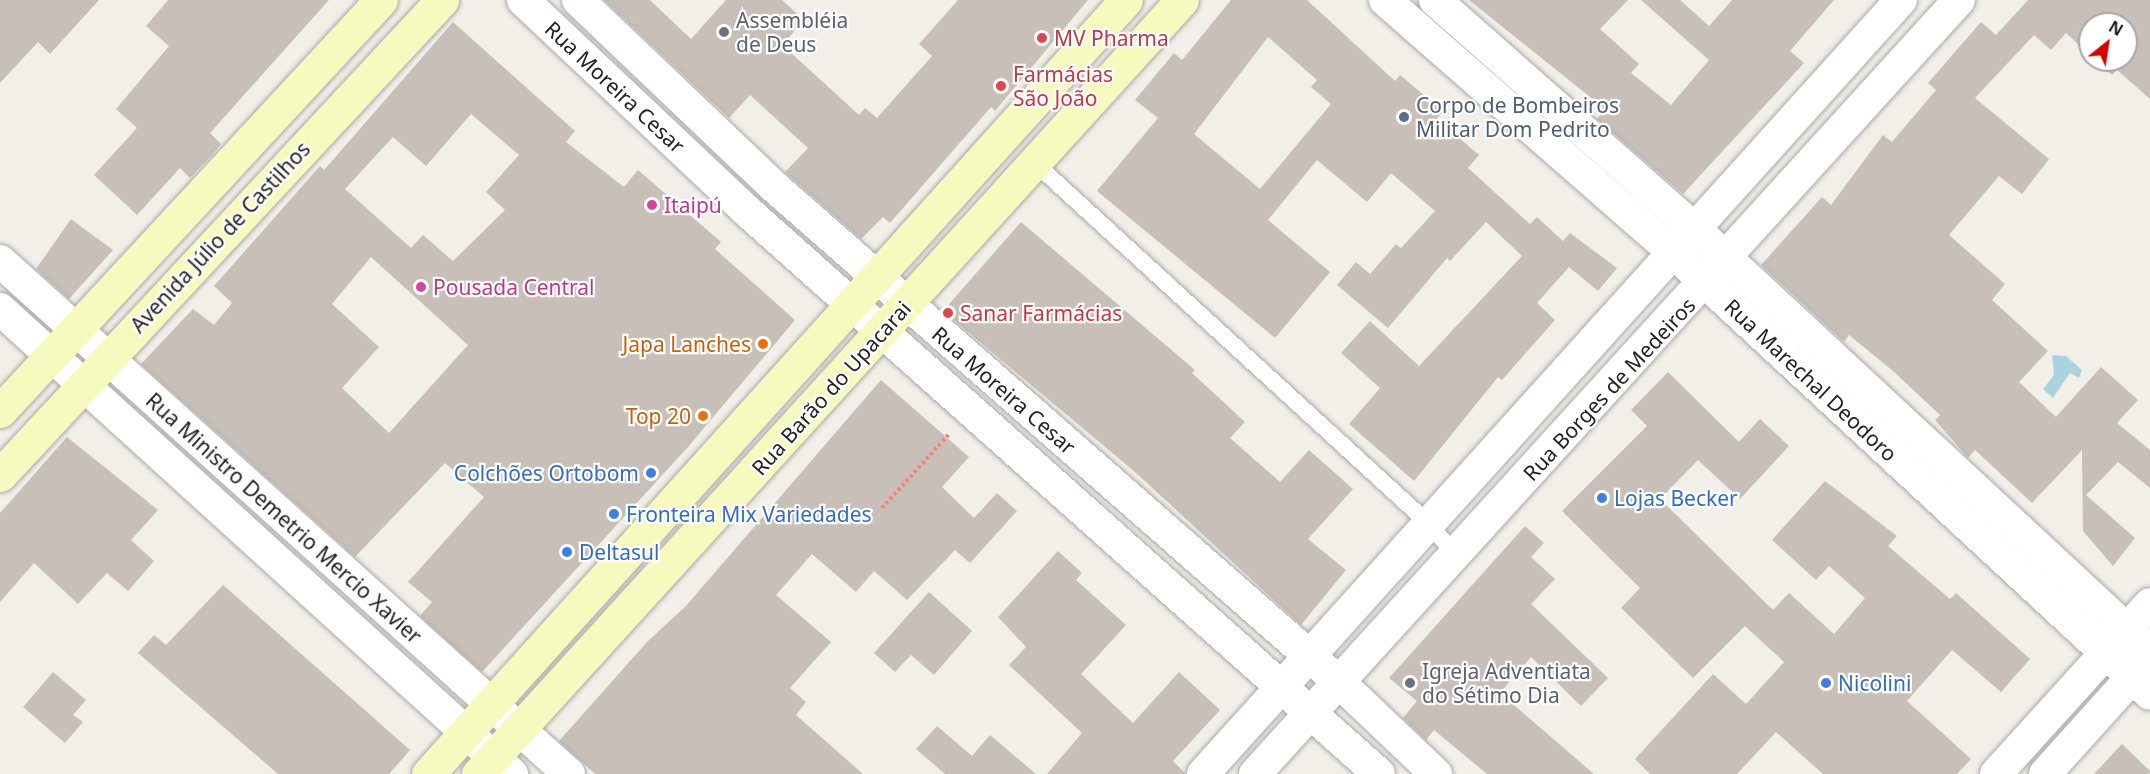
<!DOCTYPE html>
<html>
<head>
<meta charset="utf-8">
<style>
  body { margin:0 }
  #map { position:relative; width:2150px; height:774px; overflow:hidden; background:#f2efe9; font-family:"Noto Sans",sans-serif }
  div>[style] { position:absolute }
  .water>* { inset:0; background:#aad3df }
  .building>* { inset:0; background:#c7bfb8 }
  .path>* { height:4px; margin-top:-2px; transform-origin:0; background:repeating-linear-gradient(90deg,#fa8072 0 3px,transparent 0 6px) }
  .roads { filter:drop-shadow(0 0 2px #a9a9a9) drop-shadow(0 0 2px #a9a9a9) }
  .lane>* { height:16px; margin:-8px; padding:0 8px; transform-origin:8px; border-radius:8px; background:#fff }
  .street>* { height:32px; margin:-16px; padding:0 16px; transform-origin:16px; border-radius:16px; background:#fff }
  .secondary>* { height:33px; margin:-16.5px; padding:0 16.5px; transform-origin:16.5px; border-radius:16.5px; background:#f7fabf }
  .dots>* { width:16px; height:16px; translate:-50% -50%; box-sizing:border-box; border:3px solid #fff; border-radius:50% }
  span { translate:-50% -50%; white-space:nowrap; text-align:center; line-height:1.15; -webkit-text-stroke:4.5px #fff; paint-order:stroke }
  .worship-label { font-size:21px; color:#5b616d }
  .left { translate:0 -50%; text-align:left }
  .health-label { font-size:21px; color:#be3a42 }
  .street-label { font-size:21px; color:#222 }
  .service-label { font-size:21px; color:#4e5e75 }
  .hotel-label { font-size:21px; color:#b23c85 }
  .food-label { font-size:21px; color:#c56008 }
  .right { translate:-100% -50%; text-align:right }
  .shop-label { font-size:21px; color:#366cbe }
  .north { position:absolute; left:2078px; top:12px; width:60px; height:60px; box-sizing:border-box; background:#fff; border:2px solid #a7a7a7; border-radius:50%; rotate:30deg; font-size:16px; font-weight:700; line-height:24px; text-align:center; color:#222 }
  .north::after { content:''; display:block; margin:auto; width:21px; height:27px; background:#d40000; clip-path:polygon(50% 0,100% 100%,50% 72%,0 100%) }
</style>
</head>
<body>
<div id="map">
  <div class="water">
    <i style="clip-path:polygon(2052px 355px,2066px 356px,2082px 370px,2079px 378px,2070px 373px,2053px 398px,2043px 389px,2054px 375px)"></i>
  </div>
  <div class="building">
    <i style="clip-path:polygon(0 0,99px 0,50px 54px,38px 42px,0 83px)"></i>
    <i style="clip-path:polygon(168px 0,329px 0,210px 133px,221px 144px,212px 155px,190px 178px,180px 168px,137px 215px,94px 175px,137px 128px,116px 109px,169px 46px,146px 26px)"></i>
    <i style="clip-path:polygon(604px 0,650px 0,691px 39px,726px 0,782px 0,804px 20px,784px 43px,789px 51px,859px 115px,865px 108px,877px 118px,932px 56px,919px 44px,958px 0,1088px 0,995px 111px,991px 107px,890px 223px,883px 217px,861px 239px,785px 172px,808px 148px,750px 95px,729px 118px)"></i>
    <i style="clip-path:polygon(evenodd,1231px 0,1307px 0,1395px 81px,1400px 75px,1443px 111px,1437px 119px,1479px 155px,1468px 168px,1530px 224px,1537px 217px,1563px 241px,1570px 233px,1617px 268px,1598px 291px,1569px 267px,1537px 303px,1555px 320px,1502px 380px,1498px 377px,1414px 481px,1349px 424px,1380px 388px,1341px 353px,1370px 321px,1419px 366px,1522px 256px,1486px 222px,1450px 261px,1447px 258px,1388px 328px,1337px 285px,1356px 262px,1370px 274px,1396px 244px,1401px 248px,1435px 211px,1391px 173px,1367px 202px,1317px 160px,1268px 220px,1330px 272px,1275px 338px,1097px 191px,1158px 118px,1135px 100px,1174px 53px,1182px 60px,1231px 0,1268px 37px,1317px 80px,1311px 87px,1331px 104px,1260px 189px,1194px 134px,1268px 37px)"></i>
    <i style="clip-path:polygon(1469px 0,1628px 0,1600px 29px,1639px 64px,1631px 73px,1671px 105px,1709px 60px,1641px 0,1680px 0,1709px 26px,1732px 0,1834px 0,1790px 51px,1804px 63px,1683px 194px,1597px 119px,1605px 109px)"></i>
    <i style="clip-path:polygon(2028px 0,2150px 0,2150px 99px,2117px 70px,2112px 75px,2095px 60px,2126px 60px,2126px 24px,2090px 24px,2090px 55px,2066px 33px,2051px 50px,2034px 35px,1975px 98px,2049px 159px,2022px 194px,1999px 176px,1949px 235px,2005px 284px,1992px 300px,2048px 351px,2019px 382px,2056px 417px,2101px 367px,2138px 400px,2117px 423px,2150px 450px,2150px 488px,2118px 462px,2086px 495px,2135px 538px,2113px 566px,2083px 531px,2082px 450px,2032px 503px,1975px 450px,1968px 458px,1935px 420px,1940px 415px,1893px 371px,1849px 335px,1844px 342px,1761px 265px,1822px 197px,1831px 205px,1883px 135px,1892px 142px,1936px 90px,1928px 83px,1981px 22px,1996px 35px)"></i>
    <i style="clip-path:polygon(evenodd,453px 22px,575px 131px,566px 142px,624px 187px,638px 170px,721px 242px,715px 249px,795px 320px,688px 447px,482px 672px,420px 616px,432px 602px,408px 582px,484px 497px,445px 463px,355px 557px,141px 364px,193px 309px,214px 325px,232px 303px,214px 286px,320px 166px,324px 170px,453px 22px,471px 114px,519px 155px,486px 192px,505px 210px,453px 261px,423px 235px,411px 248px,345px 189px,393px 137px,426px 166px,471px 114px,453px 22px,371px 257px,468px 345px,389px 433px,342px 388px,379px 347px,332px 304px,371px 257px)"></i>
    <i style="clip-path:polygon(71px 219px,113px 250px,69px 299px,36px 269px)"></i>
    <i style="clip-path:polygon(1021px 222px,1195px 370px,1192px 373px,1245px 422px,1230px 438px,1280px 482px,1309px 450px,1353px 489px,1308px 539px,1346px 570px,1301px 625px,1135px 472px,943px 311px)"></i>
    <i style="clip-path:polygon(1668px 372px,1739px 442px,1760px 419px,1789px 446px,1740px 499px,1698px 460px,1660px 499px,1773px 610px,1789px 593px,1834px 634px,1865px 598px,1829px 566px,1816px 580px,1772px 540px,1825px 481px,1897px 536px,1888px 546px,1950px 599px,1956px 593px,2030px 659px,2001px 692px,1952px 650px,1907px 701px,1971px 759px,1957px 774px,1823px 774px,1776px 732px,1737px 774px,1650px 774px,1635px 759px,1713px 674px,1746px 704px,1784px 662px,1745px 626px,1693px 678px,1621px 608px,1640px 588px,1562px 511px,1647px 426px,1631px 410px)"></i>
    <i style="clip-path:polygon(881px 380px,969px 457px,942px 487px,974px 518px,997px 493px,1017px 511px,970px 563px,955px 550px,907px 600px,874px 571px,856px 592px,812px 554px,776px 595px,831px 642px,790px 688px,806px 702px,796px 715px,863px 774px,595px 774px,559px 741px,647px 642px,686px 606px)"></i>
    <i style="clip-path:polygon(67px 437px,158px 510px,131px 540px,154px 561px,128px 591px,107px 573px,78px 604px,34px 563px,0 602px,0 513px)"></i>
    <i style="clip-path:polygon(1525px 526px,1544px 543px,1531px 557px,1555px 579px,1531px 604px,1608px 678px,1581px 706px,1531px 657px,1500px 693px,1594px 774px,1487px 774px,1434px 730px,1426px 740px,1403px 718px,1417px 701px,1389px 678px)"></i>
    <i style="clip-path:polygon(1058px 551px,1082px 573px,1076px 580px,1126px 625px,1081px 674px,1133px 723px,1179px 672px,1220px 710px,1173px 761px,1186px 774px,1047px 774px,1082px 733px,1009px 665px,1026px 647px,998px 617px)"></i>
    <i style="clip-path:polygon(223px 585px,410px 750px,389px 774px,278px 774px,138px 653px,154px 635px,166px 645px)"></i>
    <i style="clip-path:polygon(929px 592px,972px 631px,934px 675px,911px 655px,895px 672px,874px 653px)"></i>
    <i style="clip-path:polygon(53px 672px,86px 700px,73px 715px,83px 722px,65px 743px,23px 707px)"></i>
    <i style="clip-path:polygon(937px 726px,972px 756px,990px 735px,1036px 774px,945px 774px,916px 749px)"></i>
    <i style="clip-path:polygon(2122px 744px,2150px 771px,2150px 774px,2094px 774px)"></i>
  </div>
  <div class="path">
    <i style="left:882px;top:508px;width:101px;rotate:-47.8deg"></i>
  </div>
  <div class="roads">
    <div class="lane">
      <i style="left:1035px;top:163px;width:533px;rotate:42.49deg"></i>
      <i style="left:1428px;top:523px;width:43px;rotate:48.8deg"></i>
    </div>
    <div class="street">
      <i style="left:523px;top:0;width:309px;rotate:43.3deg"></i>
      <i style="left:748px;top:212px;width:845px;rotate:41.69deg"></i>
      <i style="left:578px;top:0;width:267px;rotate:43.6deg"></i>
      <i style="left:771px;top:184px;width:755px;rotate:41.24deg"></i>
      <i style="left:1339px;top:682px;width:134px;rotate:43.5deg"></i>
      <i style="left:1385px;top:0;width:386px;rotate:41.2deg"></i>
      <i style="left:1675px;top:254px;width:647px;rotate:42.81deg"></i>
      <i style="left:1435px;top:0;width:348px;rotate:41.4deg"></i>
      <i style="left:1696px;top:230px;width:619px;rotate:42.84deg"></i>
      <i style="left:0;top:261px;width:766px;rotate:42.04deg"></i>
      <i style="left:0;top:309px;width:692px;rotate:42.25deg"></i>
      <i style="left:1203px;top:774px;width:1042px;rotate:-47.96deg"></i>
      <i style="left:1255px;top:774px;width:1046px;rotate:-47.71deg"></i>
      <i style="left:1996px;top:774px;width:229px;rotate:-47.8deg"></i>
      <i style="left:2045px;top:774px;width:149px;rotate:-48deg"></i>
    </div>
    <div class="secondary">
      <i style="left:0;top:411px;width:560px;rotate:-47.17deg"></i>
      <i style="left:0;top:475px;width:649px;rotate:-47.06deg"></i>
      <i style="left:428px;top:774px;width:1042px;rotate:-47.96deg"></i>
      <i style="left:478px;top:774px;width:1046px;rotate:-47.71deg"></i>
    </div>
  </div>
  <div class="dots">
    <i style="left:724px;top:32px;background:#6b7280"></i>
    <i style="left:1042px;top:38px;background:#e0444e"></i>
    <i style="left:1001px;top:86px;background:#e0444e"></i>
    <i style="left:1404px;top:117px;background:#5c6f8a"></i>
    <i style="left:652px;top:205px;background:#d1479c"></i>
    <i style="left:421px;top:287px;background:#d1479c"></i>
    <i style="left:948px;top:313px;background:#e0444e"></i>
    <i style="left:763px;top:344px;background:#e8710a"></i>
    <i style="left:703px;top:416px;background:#e8710a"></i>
    <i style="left:651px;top:473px;background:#3f7fe0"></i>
    <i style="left:1602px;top:498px;background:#3f7fe0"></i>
    <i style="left:614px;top:514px;background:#3f7fe0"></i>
    <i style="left:567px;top:552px;background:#3f7fe0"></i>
    <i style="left:1410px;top:683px;background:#6b7280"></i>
    <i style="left:1826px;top:683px;background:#3f7fe0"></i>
  </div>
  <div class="worship-label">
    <span class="left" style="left:736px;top:32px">Assembléia<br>de Deus</span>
    <span class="left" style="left:1422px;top:683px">Igreja Adventiata<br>do Sétimo Dia</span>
  </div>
  <div class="health-label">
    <span class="left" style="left:1054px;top:38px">MV Pharma</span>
    <span class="left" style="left:1013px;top:86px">Farmácias<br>São João</span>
    <span class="left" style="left:960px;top:313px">Sanar Farmácias</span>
  </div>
  <div class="street-label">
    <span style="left:615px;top:87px;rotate:43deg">Rua Moreira Cesar</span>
    <span style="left:220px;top:237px;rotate:-47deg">Avenida Júlio de Castilhos</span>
    <span style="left:1811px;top:380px;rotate:43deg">Rua Marechal Deodoro</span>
    <span style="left:831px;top:388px;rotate:-48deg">Rua Barão do Upacarai</span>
    <span style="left:1609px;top:389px;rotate:-47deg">Rua Borges de Medeiros</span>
    <span style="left:1004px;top:390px;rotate:41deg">Rua Moreira Cesar</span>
    <span style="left:284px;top:518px;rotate:42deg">Rua Ministro Demetrio Mercio Xavier</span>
  </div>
  <div class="service-label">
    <span class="left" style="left:1416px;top:117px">Corpo de Bombeiros<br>Militar Dom Pedrito</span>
  </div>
  <div class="hotel-label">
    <span class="left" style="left:664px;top:205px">Itaipú</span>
    <span class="left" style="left:433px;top:287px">Pousada Central</span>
  </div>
  <div class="food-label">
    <span class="right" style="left:751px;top:344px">Japa Lanches</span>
    <span class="right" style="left:691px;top:416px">Top 20</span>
  </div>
  <div class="shop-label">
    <span class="right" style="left:639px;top:473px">Colchões Ortobom</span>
    <span class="left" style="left:1614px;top:498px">Lojas Becker</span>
    <span class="left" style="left:626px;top:514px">Fronteira Mix Variedades</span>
    <span class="left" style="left:579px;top:552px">Deltasul</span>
    <span class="left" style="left:1838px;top:683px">Nicolini</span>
  </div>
  <div class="north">N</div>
</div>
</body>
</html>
